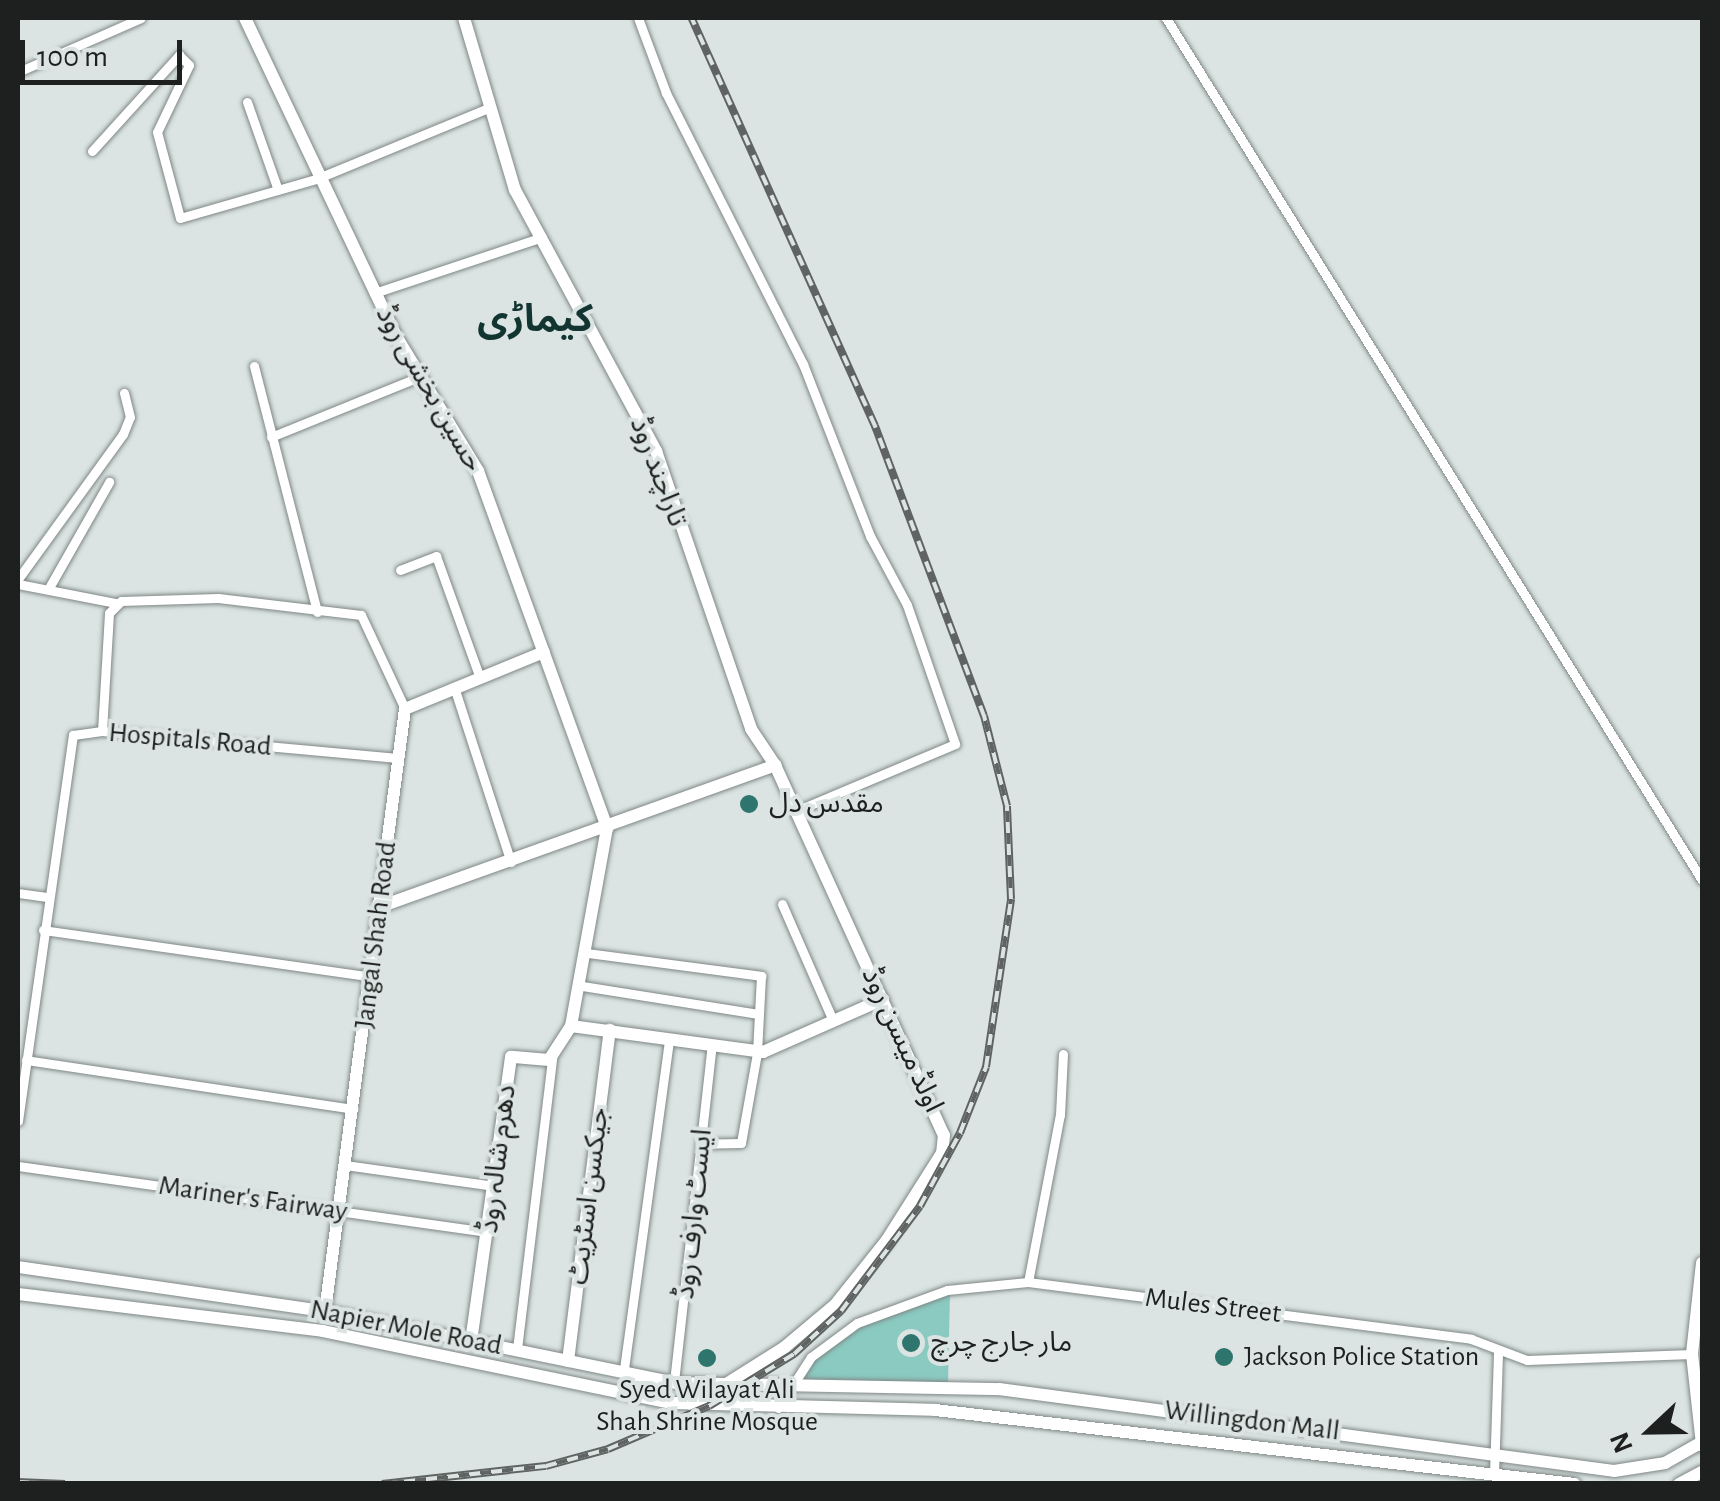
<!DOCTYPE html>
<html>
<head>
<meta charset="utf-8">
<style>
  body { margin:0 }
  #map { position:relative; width:1720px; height:1501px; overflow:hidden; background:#dbe4e2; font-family:"Alegreya Sans","Noto Sans Arabic",sans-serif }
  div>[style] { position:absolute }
  .green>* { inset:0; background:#8bcac1 }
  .roads { filter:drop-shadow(0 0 2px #7f8786) drop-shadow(0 0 2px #7f8786) }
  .street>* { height:9px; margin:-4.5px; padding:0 4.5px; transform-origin:4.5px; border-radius:4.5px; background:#fff }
  .secondary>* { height:12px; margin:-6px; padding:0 6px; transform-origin:6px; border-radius:6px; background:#fff }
  .rail>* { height:8px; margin-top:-4px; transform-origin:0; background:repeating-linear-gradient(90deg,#dbe4e2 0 11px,#5f6463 0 22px); box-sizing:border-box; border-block:2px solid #5f6463 }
  .dots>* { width:28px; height:28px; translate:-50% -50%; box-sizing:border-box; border:5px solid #dbe4e2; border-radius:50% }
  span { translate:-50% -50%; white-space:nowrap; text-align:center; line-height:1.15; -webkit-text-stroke:8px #dbe4e2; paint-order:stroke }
  .street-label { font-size:28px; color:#1d201f }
  .poi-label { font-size:28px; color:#1d201f }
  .left { translate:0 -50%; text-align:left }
  .district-label { font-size:38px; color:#133531; font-weight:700 }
  .frame { position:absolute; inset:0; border:20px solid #1d201f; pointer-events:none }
  .north { position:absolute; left:1600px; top:1381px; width:100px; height:100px; -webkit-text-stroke:8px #dbe4e2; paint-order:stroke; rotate:248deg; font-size:28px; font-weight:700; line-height:40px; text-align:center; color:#1d201f }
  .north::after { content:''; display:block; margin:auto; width:35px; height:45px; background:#1d201f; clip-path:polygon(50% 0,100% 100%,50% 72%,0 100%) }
  .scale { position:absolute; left:20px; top:40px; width:162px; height:45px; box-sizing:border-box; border:5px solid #1d201f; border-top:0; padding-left:12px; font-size:30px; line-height:35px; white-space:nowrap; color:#1d201f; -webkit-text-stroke:8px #dbe4e2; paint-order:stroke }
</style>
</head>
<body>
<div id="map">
  <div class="green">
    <i style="clip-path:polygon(950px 1291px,948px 1385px,789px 1388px,814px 1358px,859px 1324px)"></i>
  </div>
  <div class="roads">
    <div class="street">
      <i style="left:638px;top:18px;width:80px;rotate:69.5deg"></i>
      <i style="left:666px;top:93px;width:304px;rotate:63.2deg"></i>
      <i style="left:803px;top:364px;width:185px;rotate:68.7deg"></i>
      <i style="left:870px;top:536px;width:78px;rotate:61.8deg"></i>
      <i style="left:907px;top:605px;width:147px;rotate:70.9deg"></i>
      <i style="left:955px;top:744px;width:173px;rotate:157.2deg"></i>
      <i style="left:1166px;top:18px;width:1015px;rotate:58.13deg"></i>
      <i style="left:18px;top:72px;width:134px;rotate:-23.7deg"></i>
      <i style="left:247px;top:102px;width:93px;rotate:70.6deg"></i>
      <i style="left:92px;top:151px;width:130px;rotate:-47.8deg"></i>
      <i style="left:179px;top:55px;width:14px;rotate:45deg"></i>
      <i style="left:189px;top:65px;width:74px;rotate:115.5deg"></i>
      <i style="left:157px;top:132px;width:89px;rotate:75deg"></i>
      <i style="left:180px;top:218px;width:141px;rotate:-16deg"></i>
      <i style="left:316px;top:179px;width:186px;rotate:-22.4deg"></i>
      <i style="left:374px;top:293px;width:177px;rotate:-18.4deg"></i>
      <i style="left:254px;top:366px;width:254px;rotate:75.6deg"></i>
      <i style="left:271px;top:437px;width:160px;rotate:-22.1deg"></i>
      <i style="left:400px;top:570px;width:39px;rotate:-21deg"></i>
      <i style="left:436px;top:556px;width:130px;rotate:70.2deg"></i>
      <i style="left:18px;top:579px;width:179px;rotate:-54.1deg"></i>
      <i style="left:123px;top:434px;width:18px;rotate:-68deg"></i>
      <i style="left:130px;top:417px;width:25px;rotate:-104deg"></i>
      <i style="left:18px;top:584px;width:100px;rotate:11deg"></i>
      <i style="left:50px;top:586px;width:120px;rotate:-60.4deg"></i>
      <i style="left:454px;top:687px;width:184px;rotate:72deg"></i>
      <i style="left:102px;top:731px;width:118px;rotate:-86.6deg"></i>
      <i style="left:109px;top:613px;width:17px;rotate:-45deg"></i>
      <i style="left:121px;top:601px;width:97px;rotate:-1.8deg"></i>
      <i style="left:218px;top:598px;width:144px;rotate:6.8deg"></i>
      <i style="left:361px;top:615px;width:104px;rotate:64.9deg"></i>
      <i style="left:18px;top:893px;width:30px;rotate:8deg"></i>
      <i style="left:782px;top:904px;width:128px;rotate:66.4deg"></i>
      <i style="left:43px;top:930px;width:332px;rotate:8.1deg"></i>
      <i style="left:587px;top:953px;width:176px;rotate:7.5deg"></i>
      <i style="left:761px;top:976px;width:77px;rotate:93deg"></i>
      <i style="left:757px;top:1053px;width:91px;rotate:100.1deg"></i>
      <i style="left:741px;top:1143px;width:39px;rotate:179deg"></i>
      <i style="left:582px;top:986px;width:179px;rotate:9deg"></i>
      <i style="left:26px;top:1060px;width:331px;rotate:8.5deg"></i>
      <i style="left:18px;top:1121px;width:390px;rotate:-81.9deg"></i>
      <i style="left:73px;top:735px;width:29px;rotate:-8deg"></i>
      <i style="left:102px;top:731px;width:297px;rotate:5.2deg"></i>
      <i style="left:345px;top:1165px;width:151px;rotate:8deg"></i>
      <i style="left:18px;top:1166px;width:476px;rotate:8deg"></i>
      <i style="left:1028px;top:1282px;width:170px;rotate:-79.2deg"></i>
      <i style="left:1060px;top:1115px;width:61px;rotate:-87.2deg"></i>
      <i style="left:517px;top:1349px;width:293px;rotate:-83.1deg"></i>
      <i style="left:624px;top:1369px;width:332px;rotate:-82.2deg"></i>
      <i style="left:674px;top:1382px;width:339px;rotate:-83.6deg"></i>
      <i style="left:778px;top:1408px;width:61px;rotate:-57.1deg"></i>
      <i style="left:811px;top:1357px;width:57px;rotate:-36.5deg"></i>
      <i style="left:857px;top:1323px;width:96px;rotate:-20.1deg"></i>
      <i style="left:947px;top:1290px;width:81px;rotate:-5.6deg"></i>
      <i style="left:1028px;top:1282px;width:447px;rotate:7.3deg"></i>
      <i style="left:1471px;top:1339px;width:60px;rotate:20.6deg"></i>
      <i style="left:1527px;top:1360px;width:165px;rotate:-2.1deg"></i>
      <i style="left:1494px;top:1474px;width:123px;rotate:-88.1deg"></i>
    </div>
    <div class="secondary">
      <i style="left:245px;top:18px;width:352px;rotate:64.6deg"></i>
      <i style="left:396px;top:336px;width:158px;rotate:58.7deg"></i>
      <i style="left:478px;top:471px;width:380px;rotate:70.1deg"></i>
      <i style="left:607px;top:828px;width:201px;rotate:100.3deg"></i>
      <i style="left:571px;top:1026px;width:40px;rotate:122.9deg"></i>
      <i style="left:549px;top:1060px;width:38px;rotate:-175deg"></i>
      <i style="left:511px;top:1057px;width:286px;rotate:98deg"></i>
      <i style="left:464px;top:18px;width:179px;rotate:73.5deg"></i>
      <i style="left:515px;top:190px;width:297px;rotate:61.6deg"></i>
      <i style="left:656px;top:451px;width:294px;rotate:71.1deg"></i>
      <i style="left:751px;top:729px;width:43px;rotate:56.3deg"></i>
      <i style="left:775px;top:765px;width:407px;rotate:65.5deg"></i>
      <i style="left:944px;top:1135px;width:18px;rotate:96deg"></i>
      <i style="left:942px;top:1153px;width:103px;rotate:122.3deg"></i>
      <i style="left:887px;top:1240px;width:82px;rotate:128.6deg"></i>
      <i style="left:836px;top:1304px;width:67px;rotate:139.9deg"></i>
      <i style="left:785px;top:1347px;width:109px;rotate:147.8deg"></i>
      <i style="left:382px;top:906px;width:418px;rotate:-19.7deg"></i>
      <i style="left:571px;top:1026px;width:194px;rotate:7.7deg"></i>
      <i style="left:763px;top:1052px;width:131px;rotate:-23.8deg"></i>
      <i style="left:1702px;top:1263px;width:92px;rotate:96.3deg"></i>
      <i style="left:1692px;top:1354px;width:92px;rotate:83.7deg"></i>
      <i style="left:18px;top:1267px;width:310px;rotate:8.2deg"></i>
      <i style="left:325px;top:1311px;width:359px;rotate:11.6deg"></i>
      <i style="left:677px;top:1383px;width:322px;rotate:1.1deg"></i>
      <i style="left:999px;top:1389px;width:620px;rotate:7.59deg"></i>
      <i style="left:1614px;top:1471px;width:52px;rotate:-8.9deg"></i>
      <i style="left:1665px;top:1463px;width:43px;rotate:-29.6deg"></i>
      <i style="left:18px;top:1294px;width:307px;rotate:6.9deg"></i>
      <i style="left:323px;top:1331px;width:355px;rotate:11.7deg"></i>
      <i style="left:671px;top:1403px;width:264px;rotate:1.5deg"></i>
      <i style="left:935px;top:1410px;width:644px;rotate:6.6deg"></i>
      <i style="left:325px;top:1311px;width:607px;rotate:-82.43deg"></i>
      <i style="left:405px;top:709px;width:150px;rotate:-22.3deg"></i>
      <i style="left:568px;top:1361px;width:334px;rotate:-82.8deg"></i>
      <i style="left:1679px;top:1484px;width:26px;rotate:-28deg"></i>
    </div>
  </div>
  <div class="rail">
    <i style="left:18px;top:1482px;width:47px;rotate:2.4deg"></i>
    <i style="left:382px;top:1484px;width:165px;rotate:-6.3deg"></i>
    <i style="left:546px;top:1466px;width:64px;rotate:-15.3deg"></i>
    <i style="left:608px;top:1449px;width:110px;rotate:-23.1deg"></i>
    <i style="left:709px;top:1406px;width:100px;rotate:-31.5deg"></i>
    <i style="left:794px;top:1354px;width:64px;rotate:-42.5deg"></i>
    <i style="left:841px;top:1311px;width:131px;rotate:-53deg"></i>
    <i style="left:920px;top:1206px;width:83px;rotate:-61.3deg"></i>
    <i style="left:960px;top:1133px;width:71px;rotate:-68.5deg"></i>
    <i style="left:986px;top:1067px;width:170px;rotate:-81.5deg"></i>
    <i style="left:1011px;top:899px;width:93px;rotate:-92.5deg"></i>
    <i style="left:1007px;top:806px;width:93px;rotate:-104.3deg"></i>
    <i style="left:984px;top:716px;width:310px;rotate:-110.6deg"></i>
    <i style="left:875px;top:426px;width:447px;rotate:-114.2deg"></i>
  </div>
  <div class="dots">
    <i style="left:749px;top:804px;background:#2e756d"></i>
    <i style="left:911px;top:1343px;background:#2e756d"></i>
    <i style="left:1224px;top:1357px;background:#2e756d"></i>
    <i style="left:707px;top:1358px;background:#2e756d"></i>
  </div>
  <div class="street-label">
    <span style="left:429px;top:389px;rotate:60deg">حسین بخشی روڈ</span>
    <span style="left:658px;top:472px;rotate:69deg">تاراچند روڈ</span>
    <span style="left:190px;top:740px;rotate:5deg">Hospitals Road</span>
    <span style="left:376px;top:935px;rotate:-83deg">Jangal Shah Road</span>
    <span style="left:902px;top:1040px;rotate:65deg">اولڈ میسن روڈ</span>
    <span style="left:498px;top:1159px;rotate:-83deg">دھرم شالہ روڈ</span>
    <span style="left:589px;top:1196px;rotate:-83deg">جیکسن اسٹریٹ</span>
    <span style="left:253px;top:1199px;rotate:8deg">Mariner's Fairway</span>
    <span style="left:694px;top:1214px;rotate:-84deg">ایسٹ وارف روڈ</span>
    <span style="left:1213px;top:1306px;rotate:7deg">Mules Street</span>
    <span style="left:406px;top:1328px;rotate:11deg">Napier Mole Road</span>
    <span style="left:1252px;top:1421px;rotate:7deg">Willingdon Mall</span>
  </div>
  <div class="poi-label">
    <span class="left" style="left:769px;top:804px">مقدس دل</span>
    <span class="left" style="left:931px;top:1343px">مار جارج چرچ</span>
    <span class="left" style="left:1244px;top:1357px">Jackson Police Station</span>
    <span style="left:707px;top:1406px">Syed Wilayat Ali<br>Shah Shrine Mosque</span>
  </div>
  <div class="district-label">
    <span style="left:535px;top:321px">کیماڑی</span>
  </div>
  <div class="frame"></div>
  <div class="north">N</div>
  <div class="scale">100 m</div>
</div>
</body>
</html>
